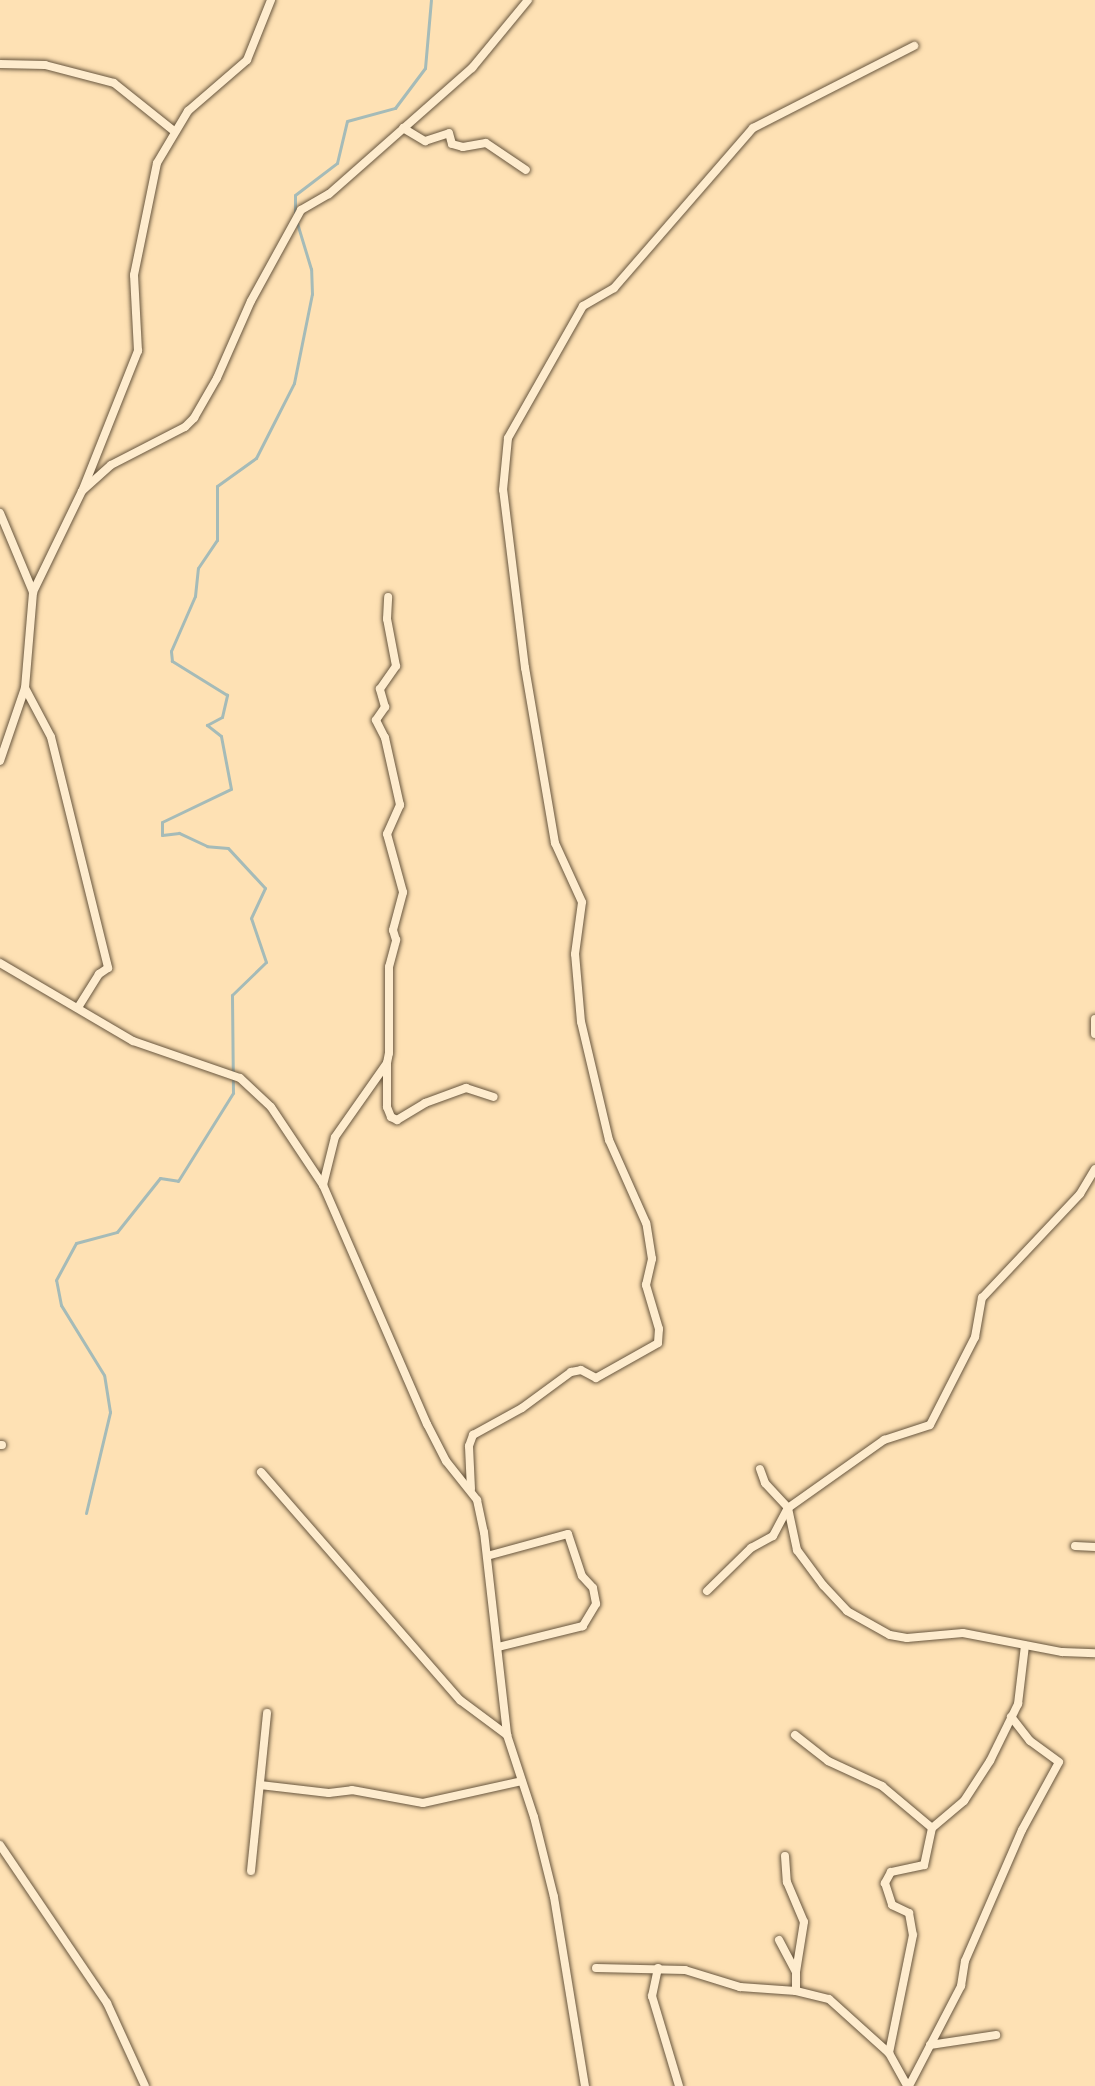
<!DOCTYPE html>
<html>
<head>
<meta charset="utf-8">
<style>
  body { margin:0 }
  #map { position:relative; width:1095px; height:2086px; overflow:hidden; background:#fee1b4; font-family:"IM FELL French Canon",serif }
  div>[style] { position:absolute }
  .stream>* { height:3px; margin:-1.5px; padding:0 1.5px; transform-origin:1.5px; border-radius:1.5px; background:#a5bbb8 }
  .roads { filter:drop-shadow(0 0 2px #68563e) drop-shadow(0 0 2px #68563e) }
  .minor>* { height:8px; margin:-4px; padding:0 4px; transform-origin:4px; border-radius:4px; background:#feecce }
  span { translate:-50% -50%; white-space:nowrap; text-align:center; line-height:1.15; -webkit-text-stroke:4.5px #feecce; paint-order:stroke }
</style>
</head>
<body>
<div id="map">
  <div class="stream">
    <i style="left:295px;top:216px;width:21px;rotate:-90deg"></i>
    <i style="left:295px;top:195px;width:53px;rotate:-37.3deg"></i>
    <i style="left:337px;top:163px;width:43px;rotate:-76.6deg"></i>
    <i style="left:347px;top:121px;width:50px;rotate:-15.2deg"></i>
    <i style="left:395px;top:108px;width:50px;rotate:-53.1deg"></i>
    <i style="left:425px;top:68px;width:68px;rotate:-85deg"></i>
    <i style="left:86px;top:1513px;width:104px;rotate:-76.6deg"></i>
    <i style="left:110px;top:1412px;width:37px;rotate:-99deg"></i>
    <i style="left:104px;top:1375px;width:82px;rotate:-121.6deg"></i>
    <i style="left:61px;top:1305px;width:25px;rotate:-101deg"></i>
    <i style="left:56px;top:1280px;width:42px;rotate:-61.6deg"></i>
    <i style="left:76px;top:1243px;width:42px;rotate:-15deg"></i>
    <i style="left:117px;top:1232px;width:69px;rotate:-51.5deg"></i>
    <i style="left:160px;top:1178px;width:18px;rotate:9deg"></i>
    <i style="left:178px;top:1181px;width:104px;rotate:-58deg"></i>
    <i style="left:233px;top:1093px;width:98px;rotate:-90.6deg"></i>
    <i style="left:232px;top:995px;width:47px;rotate:-44.1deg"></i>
    <i style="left:266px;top:962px;width:46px;rotate:-108.8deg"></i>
    <i style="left:251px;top:918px;width:33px;rotate:-65deg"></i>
    <i style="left:265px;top:888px;width:54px;rotate:-132.8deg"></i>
    <i style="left:228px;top:848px;width:21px;rotate:-175deg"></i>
    <i style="left:207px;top:846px;width:31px;rotate:-155deg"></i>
    <i style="left:179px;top:833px;width:17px;rotate:173deg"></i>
    <i style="left:162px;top:835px;width:13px;rotate:-90deg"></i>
    <i style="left:162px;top:822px;width:76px;rotate:-25.6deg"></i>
    <i style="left:231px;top:789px;width:54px;rotate:-100.7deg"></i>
    <i style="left:221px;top:736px;width:18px;rotate:-142deg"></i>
    <i style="left:207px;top:725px;width:17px;rotate:-28deg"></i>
    <i style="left:222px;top:717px;width:23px;rotate:-77deg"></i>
    <i style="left:227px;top:695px;width:65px;rotate:-148.3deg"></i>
    <i style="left:172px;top:661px;width:10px;rotate:-96deg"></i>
    <i style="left:171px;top:651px;width:60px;rotate:-66.4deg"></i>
    <i style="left:195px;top:596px;width:28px;rotate:-84deg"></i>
    <i style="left:198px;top:568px;width:34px;rotate:-56deg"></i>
    <i style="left:217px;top:540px;width:54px;rotate:-90deg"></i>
    <i style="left:217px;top:486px;width:48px;rotate:-35.7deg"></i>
    <i style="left:256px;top:458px;width:84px;rotate:-63.1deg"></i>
    <i style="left:294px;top:383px;width:91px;rotate:-78.6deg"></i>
    <i style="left:312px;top:294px;width:25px;rotate:-92deg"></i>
    <i style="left:311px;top:269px;width:48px;rotate:-106.9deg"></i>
  </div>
  <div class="roads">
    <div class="minor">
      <i style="left:0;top:64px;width:45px;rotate:1.3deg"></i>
      <i style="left:45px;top:65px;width:71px;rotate:14.6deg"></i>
      <i style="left:114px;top:83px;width:77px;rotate:38.7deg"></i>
      <i style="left:403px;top:128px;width:26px;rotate:31deg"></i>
      <i style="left:425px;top:141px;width:25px;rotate:-18deg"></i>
      <i style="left:449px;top:133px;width:11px;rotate:75deg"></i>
      <i style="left:452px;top:144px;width:11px;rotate:15deg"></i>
      <i style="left:463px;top:147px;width:23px;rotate:-10deg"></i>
      <i style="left:486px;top:143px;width:48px;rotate:34deg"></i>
      <i style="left:83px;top:489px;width:149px;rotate:-68.3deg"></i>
      <i style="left:138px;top:351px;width:76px;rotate:-93deg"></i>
      <i style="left:134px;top:275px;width:114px;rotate:-78.4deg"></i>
      <i style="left:157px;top:163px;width:61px;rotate:-59.2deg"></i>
      <i style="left:188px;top:111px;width:78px;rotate:-40.8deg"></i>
      <i style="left:247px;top:60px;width:65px;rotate:-68.2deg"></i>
      <i style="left:0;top:513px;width:86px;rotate:67.3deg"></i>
      <i style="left:25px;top:688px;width:55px;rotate:62deg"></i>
      <i style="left:51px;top:737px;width:238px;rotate:76.1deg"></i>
      <i style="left:108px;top:968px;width:11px;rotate:146deg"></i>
      <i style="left:99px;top:974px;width:40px;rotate:122deg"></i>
      <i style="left:0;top:761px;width:77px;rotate:-71.1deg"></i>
      <i style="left:25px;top:688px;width:96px;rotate:-85.2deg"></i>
      <i style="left:33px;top:592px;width:112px;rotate:-64.1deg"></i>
      <i style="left:82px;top:491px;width:39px;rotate:-42deg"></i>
      <i style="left:111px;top:465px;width:83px;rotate:-27.2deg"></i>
      <i style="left:185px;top:427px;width:13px;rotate:-45deg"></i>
      <i style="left:194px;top:418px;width:46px;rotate:-60.1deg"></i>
      <i style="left:217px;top:378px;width:84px;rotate:-66.2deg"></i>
      <i style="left:251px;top:301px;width:104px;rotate:-61.2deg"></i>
      <i style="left:301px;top:210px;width:32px;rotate:-30deg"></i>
      <i style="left:329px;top:194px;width:191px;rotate:-41.4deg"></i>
      <i style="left:472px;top:68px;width:88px;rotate:-50.5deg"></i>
      <i style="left:0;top:963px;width:154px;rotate:30.4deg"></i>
      <i style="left:133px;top:1041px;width:113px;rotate:19.1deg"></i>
      <i style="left:240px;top:1078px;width:42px;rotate:43.1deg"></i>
      <i style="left:271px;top:1107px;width:94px;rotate:56.3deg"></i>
      <i style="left:323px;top:1185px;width:261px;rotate:66.5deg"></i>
      <i style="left:427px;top:1424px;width:42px;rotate:62.8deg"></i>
      <i style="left:446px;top:1461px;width:50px;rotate:51.5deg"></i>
      <i style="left:477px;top:1500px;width:33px;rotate:78deg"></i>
      <i style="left:484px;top:1532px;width:204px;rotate:83.5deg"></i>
      <i style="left:507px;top:1735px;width:86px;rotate:71.8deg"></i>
      <i style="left:534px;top:1817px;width:82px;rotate:76deg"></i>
      <i style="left:554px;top:1897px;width:192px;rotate:80.7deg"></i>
      <i style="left:1095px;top:1019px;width:15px;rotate:90deg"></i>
      <i style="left:387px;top:1063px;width:44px;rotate:90deg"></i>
      <i style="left:387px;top:1107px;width:11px;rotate:68deg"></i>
      <i style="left:391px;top:1117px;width:7px;rotate:27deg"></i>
      <i style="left:397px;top:1120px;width:33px;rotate:-31deg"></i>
      <i style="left:425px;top:1103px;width:44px;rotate:-20.1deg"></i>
      <i style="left:466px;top:1088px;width:29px;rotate:18deg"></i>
      <i style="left:323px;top:1185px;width:49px;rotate:-76deg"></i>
      <i style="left:335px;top:1137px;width:90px;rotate:-54.9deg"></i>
      <i style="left:387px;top:1063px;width:10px;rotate:-79deg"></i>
      <i style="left:389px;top:1053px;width:86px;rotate:-90deg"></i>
      <i style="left:389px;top:967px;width:28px;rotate:-75deg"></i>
      <i style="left:396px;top:940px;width:10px;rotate:-107deg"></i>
      <i style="left:393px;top:930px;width:39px;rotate:-75deg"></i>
      <i style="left:403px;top:892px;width:60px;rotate:-105.4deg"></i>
      <i style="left:387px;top:834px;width:32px;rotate:-66deg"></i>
      <i style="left:400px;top:805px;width:69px;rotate:-102.6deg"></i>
      <i style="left:385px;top:738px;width:20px;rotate:-117deg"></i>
      <i style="left:376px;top:720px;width:16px;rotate:-55deg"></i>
      <i style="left:385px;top:707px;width:19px;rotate:-106deg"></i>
      <i style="left:380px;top:689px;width:28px;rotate:-55deg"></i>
      <i style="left:396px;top:666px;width:48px;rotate:-100.8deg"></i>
      <i style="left:387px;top:619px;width:22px;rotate:-87deg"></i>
      <i style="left:0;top:1445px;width:2px"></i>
      <i style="left:760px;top:1469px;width:15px;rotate:70deg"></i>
      <i style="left:765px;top:1483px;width:34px;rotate:47deg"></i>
      <i style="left:788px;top:1508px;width:43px;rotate:77.9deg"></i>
      <i style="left:797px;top:1550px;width:44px;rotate:53.4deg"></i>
      <i style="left:823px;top:1585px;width:35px;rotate:47deg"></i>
      <i style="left:847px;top:1611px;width:49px;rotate:29.2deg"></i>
      <i style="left:890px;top:1635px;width:17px;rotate:10deg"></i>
      <i style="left:907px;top:1638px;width:56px;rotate:-5.1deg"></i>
      <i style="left:963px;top:1633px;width:101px;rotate:10.9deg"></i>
      <i style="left:1062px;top:1652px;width:33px;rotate:2deg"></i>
      <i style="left:261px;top:1472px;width:303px;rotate:48.9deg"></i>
      <i style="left:460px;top:1700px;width:59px;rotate:36.7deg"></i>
      <i style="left:471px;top:1489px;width:43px;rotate:-92.7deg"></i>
      <i style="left:469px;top:1446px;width:12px;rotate:-70deg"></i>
      <i style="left:473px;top:1435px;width:56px;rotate:-28.9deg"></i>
      <i style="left:522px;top:1408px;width:61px;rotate:-36.3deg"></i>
      <i style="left:571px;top:1372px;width:10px;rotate:-11deg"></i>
      <i style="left:581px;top:1370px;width:17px;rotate:28deg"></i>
      <i style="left:596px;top:1378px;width:71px;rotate:-29.4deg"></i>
      <i style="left:658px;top:1343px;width:14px;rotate:-86deg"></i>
      <i style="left:659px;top:1329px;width:46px;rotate:-106.5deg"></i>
      <i style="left:646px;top:1285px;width:27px;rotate:-77deg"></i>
      <i style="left:652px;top:1259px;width:36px;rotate:-99deg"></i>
      <i style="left:646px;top:1223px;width:91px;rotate:-114deg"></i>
      <i style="left:609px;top:1140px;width:121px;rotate:-103.3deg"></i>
      <i style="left:581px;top:1022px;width:68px;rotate:-95deg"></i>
      <i style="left:575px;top:954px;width:52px;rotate:-82.3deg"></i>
      <i style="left:582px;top:902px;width:65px;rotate:-114.6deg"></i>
      <i style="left:555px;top:843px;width:178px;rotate:-99.7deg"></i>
      <i style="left:525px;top:668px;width:179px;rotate:-97deg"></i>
      <i style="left:503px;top:490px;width:52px;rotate:-84.5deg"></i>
      <i style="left:508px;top:438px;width:152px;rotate:-60.4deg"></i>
      <i style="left:583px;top:306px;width:36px;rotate:-30deg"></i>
      <i style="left:614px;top:288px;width:212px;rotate:-49deg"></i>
      <i style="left:753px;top:128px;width:181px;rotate:-27deg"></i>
      <i style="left:1075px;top:1546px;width:20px;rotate:3deg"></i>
      <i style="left:487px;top:1556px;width:84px;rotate:-15.2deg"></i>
      <i style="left:568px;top:1534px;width:44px;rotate:71.6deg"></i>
      <i style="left:582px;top:1576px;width:16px;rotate:47deg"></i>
      <i style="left:593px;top:1588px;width:16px;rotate:79deg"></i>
      <i style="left:596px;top:1604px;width:26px;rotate:121deg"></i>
      <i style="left:583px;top:1626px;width:88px;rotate:166.1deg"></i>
      <i style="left:707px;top:1591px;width:62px;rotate:-44.3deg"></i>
      <i style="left:751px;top:1548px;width:25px;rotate:-29deg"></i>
      <i style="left:773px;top:1536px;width:32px;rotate:-62deg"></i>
      <i style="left:788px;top:1508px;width:118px;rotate:-35.3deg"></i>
      <i style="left:884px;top:1440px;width:48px;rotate:-18.1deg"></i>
      <i style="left:930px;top:1425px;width:99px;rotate:-62.9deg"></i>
      <i style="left:975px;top:1337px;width:40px;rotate:-80deg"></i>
      <i style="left:982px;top:1298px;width:143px;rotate:-46.7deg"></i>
      <i style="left:1080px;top:1194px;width:29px;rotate:-59deg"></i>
      <i style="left:795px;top:1735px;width:42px;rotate:38.2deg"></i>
      <i style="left:828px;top:1761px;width:60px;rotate:24.8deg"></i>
      <i style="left:882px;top:1786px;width:65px;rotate:40deg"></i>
      <i style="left:932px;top:1828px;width:38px;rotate:102deg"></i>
      <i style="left:924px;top:1865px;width:34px;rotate:168deg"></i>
      <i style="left:891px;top:1872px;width:13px;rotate:119deg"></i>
      <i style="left:885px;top:1883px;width:23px;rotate:72deg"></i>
      <i style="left:892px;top:1905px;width:19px;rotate:25deg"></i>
      <i style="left:909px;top:1913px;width:22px;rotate:80deg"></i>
      <i style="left:913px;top:1935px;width:120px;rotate:101.5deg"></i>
      <i style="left:260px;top:1785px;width:69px;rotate:6.6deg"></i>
      <i style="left:329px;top:1793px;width:23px;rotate:-7deg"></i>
      <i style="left:352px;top:1790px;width:72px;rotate:10.4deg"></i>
      <i style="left:423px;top:1803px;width:101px;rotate:-12.5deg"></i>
      <i style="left:932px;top:1828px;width:42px;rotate:-40.2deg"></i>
      <i style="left:964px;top:1801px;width:48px;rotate:-57deg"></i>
      <i style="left:990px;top:1761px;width:64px;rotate:-63.8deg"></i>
      <i style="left:1018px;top:1704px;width:59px;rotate:-83.2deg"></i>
      <i style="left:0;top:1845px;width:191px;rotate:55.9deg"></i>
      <i style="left:107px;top:2003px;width:91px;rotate:65.4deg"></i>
      <i style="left:785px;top:1856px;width:26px;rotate:86deg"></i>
      <i style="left:787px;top:1882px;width:43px;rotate:67deg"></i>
      <i style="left:804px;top:1922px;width:51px;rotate:99.1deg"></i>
      <i style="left:251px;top:1871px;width:159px;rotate:-84.2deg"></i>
      <i style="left:779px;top:1940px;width:36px;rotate:62deg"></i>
      <i style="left:796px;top:1972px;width:19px;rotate:90deg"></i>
      <i style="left:596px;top:1968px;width:89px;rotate:1.3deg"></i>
      <i style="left:685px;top:1970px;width:58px;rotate:17.2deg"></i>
      <i style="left:740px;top:1987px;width:56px;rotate:4.1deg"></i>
      <i style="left:796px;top:1991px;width:34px;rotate:14deg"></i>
      <i style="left:829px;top:1999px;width:81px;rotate:42deg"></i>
      <i style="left:889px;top:2053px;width:38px;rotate:61deg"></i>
      <i style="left:658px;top:1968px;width:29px;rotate:102deg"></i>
      <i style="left:652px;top:1996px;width:94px;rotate:73.3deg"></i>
      <i style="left:930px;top:2045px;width:67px;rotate:-8.6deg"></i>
      <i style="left:909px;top:2086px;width:113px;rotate:-62.5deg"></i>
      <i style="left:961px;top:1986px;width:25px;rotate:-81deg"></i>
      <i style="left:965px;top:1961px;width:143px;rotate:-66.5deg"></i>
      <i style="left:1022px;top:1830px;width:77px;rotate:-61.4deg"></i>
      <i style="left:1059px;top:1762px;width:36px;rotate:-144deg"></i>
      <i style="left:1030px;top:1741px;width:31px;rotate:-128deg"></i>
    </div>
  </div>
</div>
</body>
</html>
